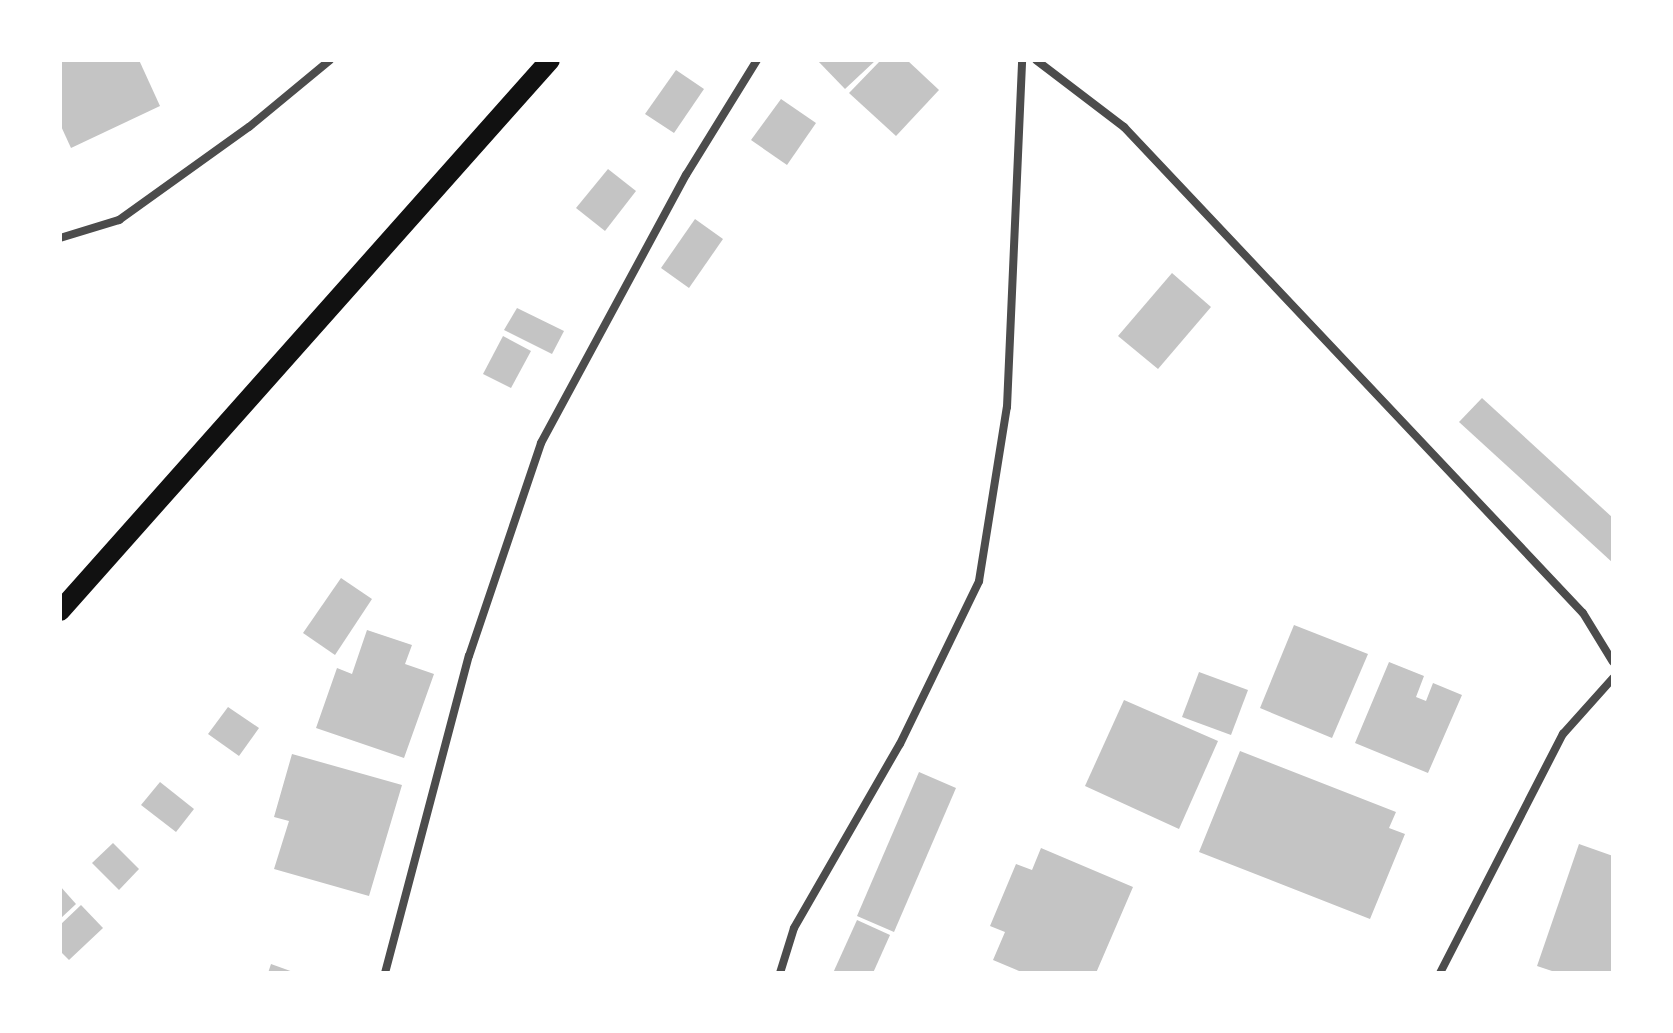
<!DOCTYPE html>
<html>
<head>
<meta charset="utf-8">
<style>
  body { margin:0 }
  #map { position:relative; width:1673px; height:1033px; overflow:hidden; background:#fff; font-family:Montserrat,sans-serif }
  div>[style] { position:absolute }
  .building>* { inset:0; background:#c4c4c4 }
  .minor>* { height:8px; margin:-4px; padding:0 4px; transform-origin:4px; border-radius:4px; background:#4c4c4c }
  .primary>* { height:20px; margin:-10px; padding:0 10px; transform-origin:10px; border-radius:10px; background:#111 }
  span { translate:-50% -50%; white-space:nowrap; text-align:center; line-height:1.15; -webkit-text-stroke:6px #fff; paint-order:stroke }
  .frame { position:absolute; inset:0; border:62px solid #fff; pointer-events:none }
</style>
</head>
<body>
<div id="map">
  <div class="building">
    <i style="clip-path:polygon(60px 60px,139px 60px,160px 106px,71px 148px,60px 124px)"></i>
    <i style="clip-path:polygon(817px 60px,876px 60px,845px 89px)"></i>
    <i style="clip-path:polygon(881px 60px,907px 60px,939px 90px,896px 136px,849px 93px)"></i>
    <i style="clip-path:polygon(676px 70px,704px 89px,674px 133px,645px 114px)"></i>
    <i style="clip-path:polygon(781px 99px,816px 123px,787px 165px,751px 140px)"></i>
    <i style="clip-path:polygon(608px 169px,636px 191px,605px 231px,576px 208px)"></i>
    <i style="clip-path:polygon(695px 219px,723px 239px,689px 288px,661px 268px)"></i>
    <i style="clip-path:polygon(1172px 273px,1211px 307px,1158px 369px,1118px 336px)"></i>
    <i style="clip-path:polygon(517px 308px,564px 331px,552px 354px,504px 330px)"></i>
    <i style="clip-path:polygon(503px 336px,531px 351px,511px 388px,483px 374px)"></i>
    <i style="clip-path:polygon(1482px 398px,1613px 518px,1613px 563px,1459px 422px)"></i>
    <i style="clip-path:polygon(341px 578px,372px 599px,335px 655px,303px 633px)"></i>
    <i style="clip-path:polygon(1294px 625px,1368px 654px,1332px 738px,1260px 708px)"></i>
    <i style="clip-path:polygon(367px 630px,412px 645px,405px 664px,434px 674px,404px 758px,316px 728px,337px 668px,352px 674px)"></i>
    <i style="clip-path:polygon(1389px 662px,1424px 676px,1416px 697px,1426px 701px,1433px 683px,1462px 695px,1428px 773px,1355px 743px)"></i>
    <i style="clip-path:polygon(1199px 672px,1248px 690px,1231px 735px,1182px 717px)"></i>
    <i style="clip-path:polygon(1124px 700px,1218px 741px,1179px 829px,1085px 786px)"></i>
    <i style="clip-path:polygon(228px 707px,259px 728px,239px 756px,208px 734px)"></i>
    <i style="clip-path:polygon(1240px 751px,1396px 812px,1389px 828px,1405px 834px,1370px 919px,1199px 852px)"></i>
    <i style="clip-path:polygon(292px 754px,402px 785px,369px 896px,274px 869px,289px 821px,274px 817px)"></i>
    <i style="clip-path:polygon(919px 772px,956px 788px,894px 932px,857px 916px)"></i>
    <i style="clip-path:polygon(160px 782px,194px 809px,176px 832px,141px 805px)"></i>
    <i style="clip-path:polygon(113px 843px,139px 869px,119px 890px,92px 863px)"></i>
    <i style="clip-path:polygon(1579px 844px,1613px 856px,1613px 973px,1558px 973px,1537px 966px)"></i>
    <i style="clip-path:polygon(1041px 848px,1133px 887px,1096px 973px,1024px 973px,993px 960px,1005px 932px,990px 926px,1016px 864px,1032px 870px)"></i>
    <i style="clip-path:polygon(60px 886px,76px 904px,60px 919px)"></i>
    <i style="clip-path:polygon(81px 905px,103px 928px,69px 960px,60px 951px,60px 925px)"></i>
    <i style="clip-path:polygon(857px 920px,890px 935px,873px 973px,833px 973px)"></i>
    <i style="clip-path:polygon(271px 964px,296px 973px,268px 973px)"></i>
  </div>
  <div class="minor">
    <i style="left:1036px;top:60px;width:111px;rotate:37.3deg"></i>
    <i style="left:1124px;top:127px;width:668px;rotate:46.64deg"></i>
    <i style="left:1583px;top:613px;width:57px;rotate:58.5deg"></i>
    <i style="left:60px;top:238px;width:62px;rotate:-17deg"></i>
    <i style="left:119px;top:220px;width:160px;rotate:-35.6deg"></i>
    <i style="left:249px;top:127px;width:105px;rotate:-39.6deg"></i>
    <i style="left:385px;top:973px;width:328px;rotate:-75.2deg"></i>
    <i style="left:469px;top:656px;width:225px;rotate:-71.3deg"></i>
    <i style="left:541px;top:443px;width:305px;rotate:-61.6deg"></i>
    <i style="left:686px;top:175px;width:135px;rotate:-58.3deg"></i>
    <i style="left:780px;top:973px;width:47px;rotate:-72.7deg"></i>
    <i style="left:794px;top:928px;width:212px;rotate:-60.1deg"></i>
    <i style="left:900px;top:744px;width:181px;rotate:-64.1deg"></i>
    <i style="left:979px;top:581px;width:176px;rotate:-80.9deg"></i>
    <i style="left:1007px;top:407px;width:347px;rotate:-87.5deg"></i>
    <i style="left:1440px;top:973px;width:269px;rotate:-62.8deg"></i>
    <i style="left:1563px;top:734px;width:75px;rotate:-48.2deg"></i>
  </div>
  <div class="primary">
    <i style="left:60px;top:611px;width:737px;rotate:-48.35deg"></i>
  </div>
  <div class="frame"></div>
</div>
</body>
</html>
